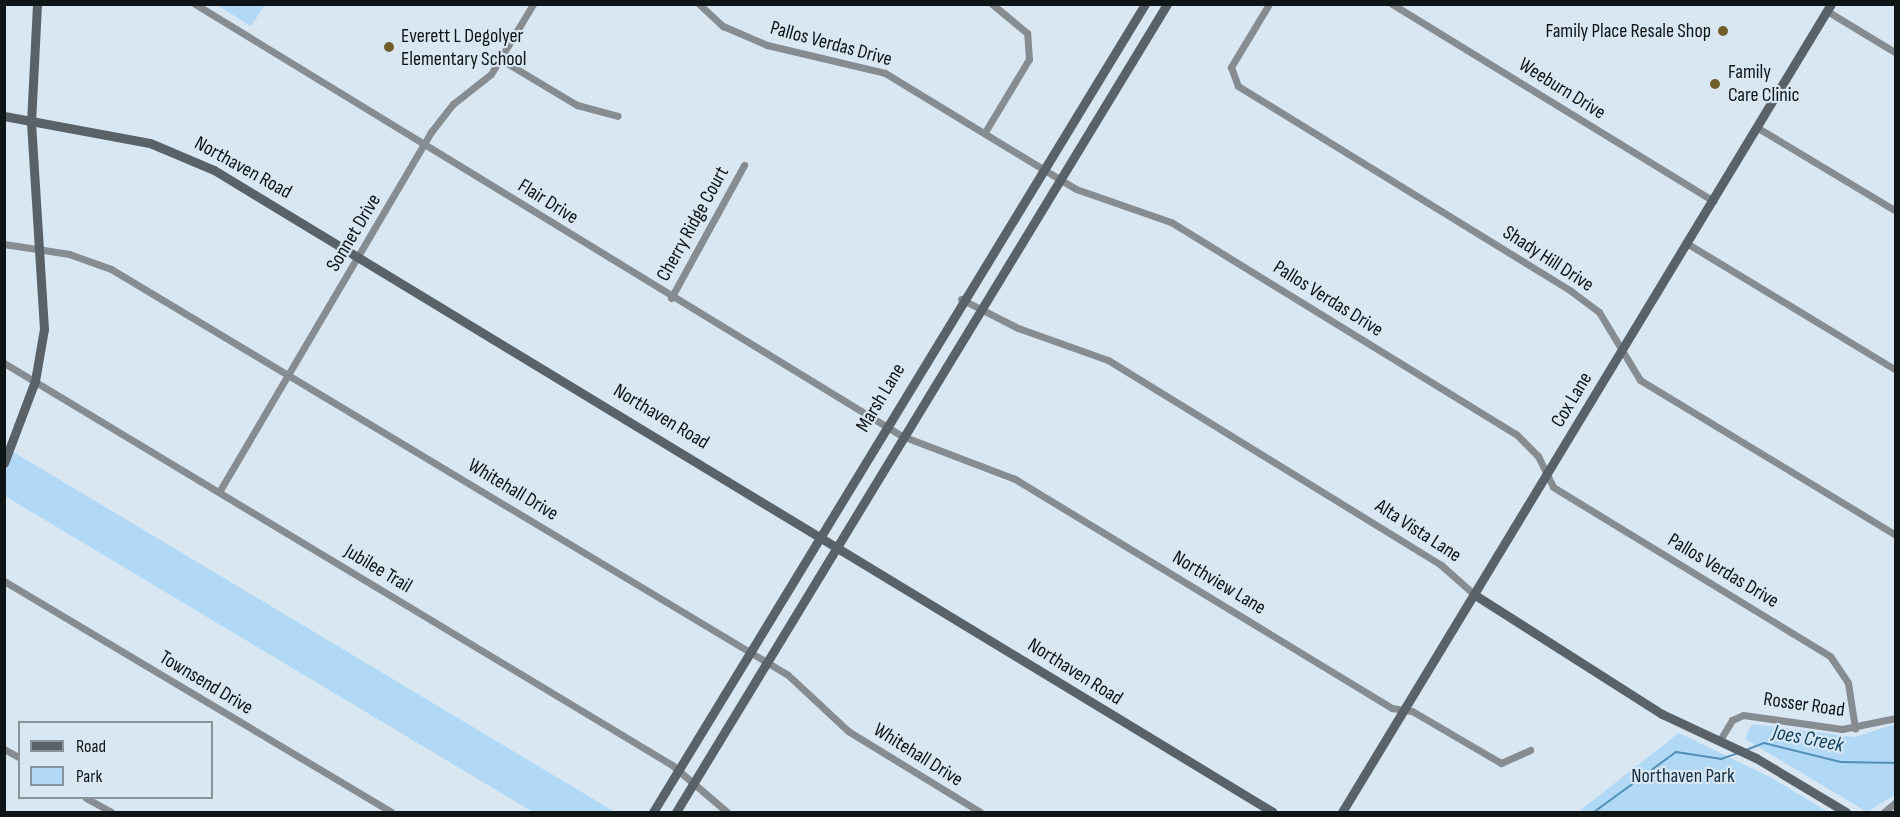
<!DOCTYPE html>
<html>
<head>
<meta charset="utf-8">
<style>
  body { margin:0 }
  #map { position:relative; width:1900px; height:817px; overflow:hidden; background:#d8e7f2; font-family:"Sofia Sans Condensed",sans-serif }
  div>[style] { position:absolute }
  .green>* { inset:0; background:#b1d9f5 }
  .stream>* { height:2px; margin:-1px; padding:0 1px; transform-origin:1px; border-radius:1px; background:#528fb7 }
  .street>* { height:7px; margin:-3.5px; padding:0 3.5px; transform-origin:3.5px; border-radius:3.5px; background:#868c90 }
  .secondary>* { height:9px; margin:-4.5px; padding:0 4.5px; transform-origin:4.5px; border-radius:4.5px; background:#596268 }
  .dots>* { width:16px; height:16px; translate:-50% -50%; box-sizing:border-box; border:3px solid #d8e7f2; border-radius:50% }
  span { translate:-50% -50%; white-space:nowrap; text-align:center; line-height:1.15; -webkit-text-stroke:4.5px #d8e7f2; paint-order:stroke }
  .poi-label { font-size:20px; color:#0f1417 }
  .right { translate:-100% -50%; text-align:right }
  .left { translate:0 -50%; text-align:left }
  .street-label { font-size:20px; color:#0f1417 }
  .park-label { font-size:20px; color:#143042 }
  .water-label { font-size:21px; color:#11425e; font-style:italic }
  .frame { position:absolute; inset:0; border:6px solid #0f1417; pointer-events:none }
  .legend { position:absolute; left:18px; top:721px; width:195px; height:78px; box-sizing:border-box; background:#d8e7f2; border:2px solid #88939a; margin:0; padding:8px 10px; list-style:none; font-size:18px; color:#0f1417 }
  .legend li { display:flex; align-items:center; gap:12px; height:30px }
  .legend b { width:30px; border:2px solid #88939a }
</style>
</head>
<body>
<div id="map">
  <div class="green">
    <i style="clip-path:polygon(217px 5px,265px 5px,251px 26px)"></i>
    <i style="clip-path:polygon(5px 447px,615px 812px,533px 812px,5px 496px)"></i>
    <i style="clip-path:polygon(1752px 724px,1855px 737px,1895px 724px,1895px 795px,1867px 812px,1745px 739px)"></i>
    <i style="clip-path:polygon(1679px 733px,1770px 777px,1828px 812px,1578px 812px)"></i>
  </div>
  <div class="stream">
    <i style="left:1746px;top:750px;width:19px;rotate:-21deg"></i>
    <i style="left:1764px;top:743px;width:79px;rotate:13.9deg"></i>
    <i style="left:1841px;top:762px;width:55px;rotate:1deg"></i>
    <i style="left:1594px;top:812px;width:102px;rotate:-36.2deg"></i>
    <i style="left:1676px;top:752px;width:46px;rotate:8.8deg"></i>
    <i style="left:1721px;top:759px;width:18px;rotate:-19deg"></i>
  </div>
  <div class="street">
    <i style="left:195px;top:4px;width:829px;rotate:31.43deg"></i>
    <i style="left:902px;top:436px;width:121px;rotate:20.8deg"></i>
    <i style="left:1015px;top:479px;width:441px;rotate:31.3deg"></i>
    <i style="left:1392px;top:708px;width:20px;rotate:9deg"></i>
    <i style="left:1412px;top:711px;width:103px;rotate:30.3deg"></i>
    <i style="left:1501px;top:763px;width:32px;rotate:-24deg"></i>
    <i style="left:699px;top:4px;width:33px;rotate:43deg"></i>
    <i style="left:723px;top:26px;width:48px;rotate:23.4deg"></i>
    <i style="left:767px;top:45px;width:121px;rotate:13.3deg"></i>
    <i style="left:885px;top:73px;width:223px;rotate:31.3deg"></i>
    <i style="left:1076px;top:189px;width:101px;rotate:19.2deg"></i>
    <i style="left:1171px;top:222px;width:405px;rotate:31.6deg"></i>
    <i style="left:1516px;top:434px;width:31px;rotate:45deg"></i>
    <i style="left:1538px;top:456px;width:34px;rotate:64deg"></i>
    <i style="left:1553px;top:487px;width:324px;rotate:31.4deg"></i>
    <i style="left:1830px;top:656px;width:32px;rotate:56deg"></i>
    <i style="left:1848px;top:683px;width:46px;rotate:81.2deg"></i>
    <i style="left:1269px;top:4px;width:74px;rotate:121.1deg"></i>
    <i style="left:1231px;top:67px;width:20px;rotate:70deg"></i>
    <i style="left:1238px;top:86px;width:391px;rotate:31.6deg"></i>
    <i style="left:1571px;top:291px;width:35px;rotate:37deg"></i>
    <i style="left:1599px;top:312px;width:79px;rotate:58.9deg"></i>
    <i style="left:1640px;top:380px;width:299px;rotate:31.2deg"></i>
    <i style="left:1392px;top:4px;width:377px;rotate:31.5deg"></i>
    <i style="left:1827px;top:11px;width:81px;rotate:31.3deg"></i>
    <i style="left:500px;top:59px;width:90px;rotate:30.9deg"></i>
    <i style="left:577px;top:105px;width:42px;rotate:15deg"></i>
    <i style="left:1758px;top:128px;width:161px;rotate:31deg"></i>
    <i style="left:985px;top:132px;width:85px;rotate:-58.9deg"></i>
    <i style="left:1029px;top:59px;width:26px;rotate:-94deg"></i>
    <i style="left:1027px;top:33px;width:45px;rotate:-140.4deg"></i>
    <i style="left:4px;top:244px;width:66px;rotate:8.7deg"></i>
    <i style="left:69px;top:254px;width:45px;rotate:19.7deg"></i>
    <i style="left:111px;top:269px;width:789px;rotate:30.95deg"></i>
    <i style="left:788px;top:675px;width:82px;rotate:43deg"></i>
    <i style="left:848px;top:731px;width:155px;rotate:31.5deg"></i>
    <i style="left:1688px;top:244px;width:243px;rotate:31.2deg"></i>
    <i style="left:671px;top:298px;width:152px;rotate:-61.2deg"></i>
    <i style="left:961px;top:299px;width:64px;rotate:27deg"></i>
    <i style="left:1018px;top:328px;width:96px;rotate:19.6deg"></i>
    <i style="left:1108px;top:360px;width:391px;rotate:31.6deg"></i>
    <i style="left:1441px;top:565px;width:45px;rotate:41.4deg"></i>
    <i style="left:4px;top:363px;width:780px;rotate:31.04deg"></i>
    <i style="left:672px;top:765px;width:72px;rotate:40.5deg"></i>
    <i style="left:219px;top:492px;width:418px;rotate:-59.5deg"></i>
    <i style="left:431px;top:132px;width:36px;rotate:-52deg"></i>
    <i style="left:453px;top:104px;width:48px;rotate:-38.3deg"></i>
    <i style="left:491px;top:74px;width:82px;rotate:-59deg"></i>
    <i style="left:4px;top:581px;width:451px;rotate:30.8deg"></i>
    <i style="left:1720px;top:740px;width:23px;rotate:-59deg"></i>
    <i style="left:1732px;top:720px;width:12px;rotate:-24deg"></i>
    <i style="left:1743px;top:715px;width:100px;rotate:8deg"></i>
    <i style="left:1842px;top:729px;width:55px;rotate:-11.5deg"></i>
    <i style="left:4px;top:749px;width:18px;rotate:29deg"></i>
    <i style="left:86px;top:798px;width:29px;rotate:29deg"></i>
    <i style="left:1884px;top:812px;width:16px;rotate:-40deg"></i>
  </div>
  <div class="secondary">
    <i style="left:4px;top:116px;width:148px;rotate:10.5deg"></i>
    <i style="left:150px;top:143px;width:69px;rotate:22.9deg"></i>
    <i style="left:214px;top:170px;width:1238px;rotate:31.23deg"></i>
    <i style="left:4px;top:463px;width:88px;rotate:-69.3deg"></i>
    <i style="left:35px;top:381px;width:53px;rotate:-80.2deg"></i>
    <i style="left:44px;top:329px;width:206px;rotate:-93.6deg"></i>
    <i style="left:31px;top:123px;width:119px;rotate:-87.1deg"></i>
    <i style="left:1475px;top:595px;width:222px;rotate:32.5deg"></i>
    <i style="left:1662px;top:714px;width:104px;rotate:25.1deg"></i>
    <i style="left:1756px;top:758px;width:105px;rotate:31deg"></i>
    <i style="left:653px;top:812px;width:946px;rotate:-58.66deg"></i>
    <i style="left:676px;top:812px;width:945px;rotate:-58.71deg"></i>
    <i style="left:1342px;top:812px;width:944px;rotate:-58.82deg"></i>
  </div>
  <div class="dots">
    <i style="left:1723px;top:31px;background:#715e2d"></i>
    <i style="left:389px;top:47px;background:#715e2d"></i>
    <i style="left:1715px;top:84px;background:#715e2d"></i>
  </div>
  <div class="poi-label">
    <span class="right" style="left:1711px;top:31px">Family Place Resale Shop</span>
    <span class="left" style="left:401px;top:48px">Everett L Degolyer<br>Elementary School</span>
    <span class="left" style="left:1728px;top:84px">Family<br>Care Clinic</span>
  </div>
  <div class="street-label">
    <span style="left:831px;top:44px;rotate:15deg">Pallos Verdas Drive</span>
    <span style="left:1562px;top:89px;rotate:32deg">Weeburn Drive</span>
    <span style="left:243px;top:168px;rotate:29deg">Northaven Road</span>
    <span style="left:548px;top:202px;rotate:32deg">Flair Drive</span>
    <span style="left:693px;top:224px;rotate:-61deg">Cherry Ridge Court</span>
    <span style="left:354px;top:233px;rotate:-59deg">Sonnet Drive</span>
    <span style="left:1548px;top:259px;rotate:33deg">Shady Hill Drive</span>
    <span style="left:1328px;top:299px;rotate:32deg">Pallos Verdas Drive</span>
    <span style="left:881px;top:398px;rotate:-59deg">Marsh Lane</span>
    <span style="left:1572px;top:400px;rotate:-59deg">Cox Lane</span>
    <span style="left:661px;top:417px;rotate:31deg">Northaven Road</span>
    <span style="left:513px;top:490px;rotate:31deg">Whitehall Drive</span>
    <span style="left:1418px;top:531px;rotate:33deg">Alta Vista Lane</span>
    <span style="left:378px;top:569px;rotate:31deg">Jubilee Trail</span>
    <span style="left:1723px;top:571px;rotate:31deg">Pallos Verdas Drive</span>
    <span style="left:1219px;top:583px;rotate:31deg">Northview Lane</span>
    <span style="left:1075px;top:672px;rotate:32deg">Northaven Road</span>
    <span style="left:206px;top:683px;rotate:31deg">Townsend Drive</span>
    <span style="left:1804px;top:705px;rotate:8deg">Rosser Road</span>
    <span style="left:918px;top:755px;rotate:32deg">Whitehall Drive</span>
  </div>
  <div class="park-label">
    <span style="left:1683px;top:776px">Northaven Park</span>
  </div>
  <div class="water-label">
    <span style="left:1808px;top:739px;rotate:11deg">Joes Creek</span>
  </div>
  <div class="frame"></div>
  <ul class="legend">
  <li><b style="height:8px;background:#596268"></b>Road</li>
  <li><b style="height:16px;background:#b1d9f5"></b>Park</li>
  </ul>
</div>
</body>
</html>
